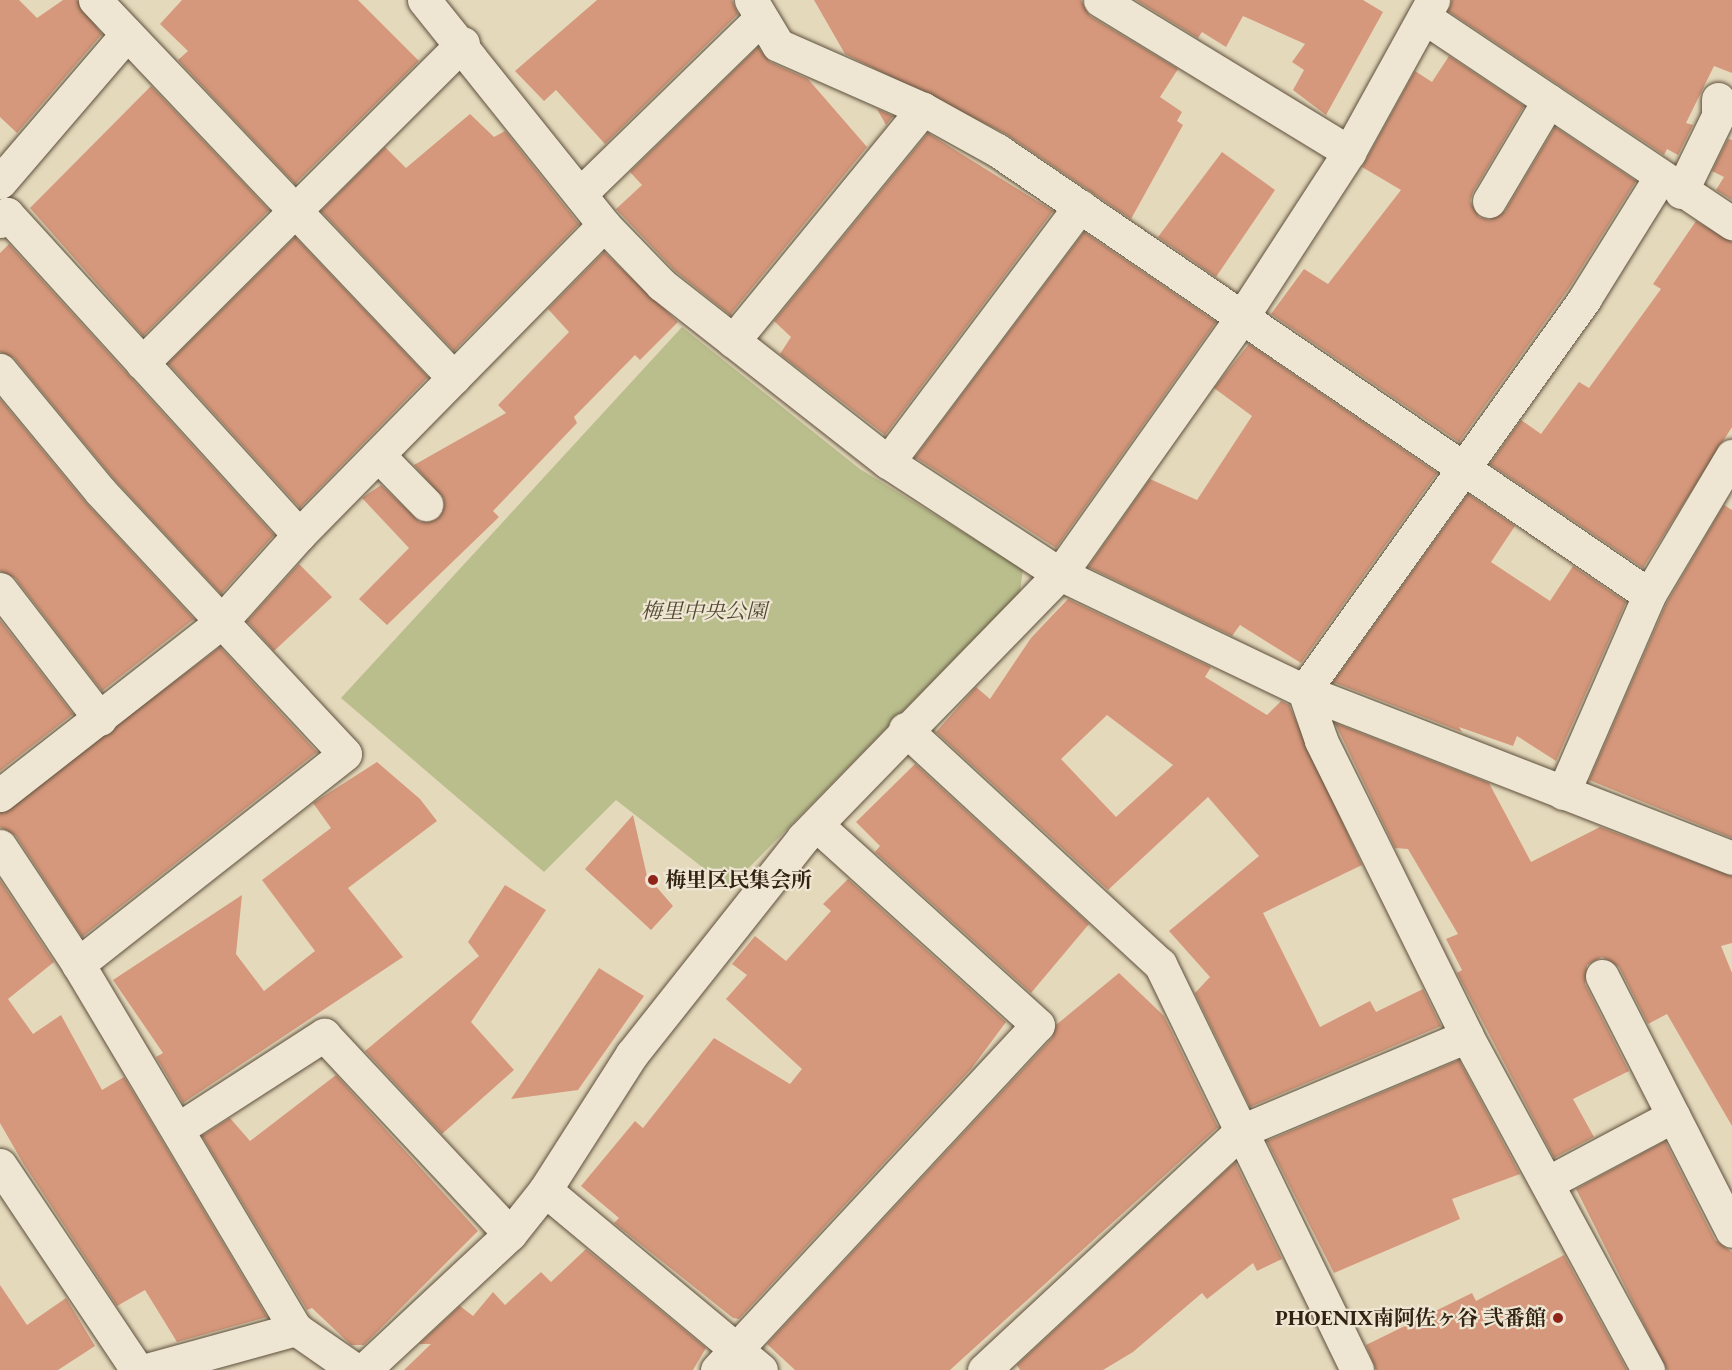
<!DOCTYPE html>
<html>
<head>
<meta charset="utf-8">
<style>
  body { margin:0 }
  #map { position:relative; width:1732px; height:1370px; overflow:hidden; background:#e5d9bc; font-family:"EB Garamond","Noto Serif JP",serif }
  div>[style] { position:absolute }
  .green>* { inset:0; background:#babe8d }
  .building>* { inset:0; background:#d6987c }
  .roads { filter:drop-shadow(0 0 2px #5e503c) drop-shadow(0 0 2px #5e503c) }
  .minor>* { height:33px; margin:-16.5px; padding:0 16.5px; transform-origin:16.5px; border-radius:16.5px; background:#eee6d3 }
  .dots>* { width:16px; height:16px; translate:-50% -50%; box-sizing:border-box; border:3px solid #eee6d3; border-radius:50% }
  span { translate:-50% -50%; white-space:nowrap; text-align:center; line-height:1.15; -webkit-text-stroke:4.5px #eee6d3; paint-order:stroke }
  .park-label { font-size:21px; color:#534931; font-style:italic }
  .poi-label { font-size:21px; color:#312212; font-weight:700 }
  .left { translate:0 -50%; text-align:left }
  .right { translate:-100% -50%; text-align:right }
</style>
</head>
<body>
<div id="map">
  <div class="green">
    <i style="clip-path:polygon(682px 327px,860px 469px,1023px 569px,1020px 592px,729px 888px,616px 800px,544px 872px,341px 698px)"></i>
  </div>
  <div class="building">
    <i style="clip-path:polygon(0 0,19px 0,37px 18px,63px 0,77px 0,102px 34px,17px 133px,0 117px)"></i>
    <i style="clip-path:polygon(182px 0,358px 0,419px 61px,295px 184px,178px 60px,188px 51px,160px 24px)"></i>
    <i style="clip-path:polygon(597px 0,732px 0,738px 14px,605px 144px,556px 90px,544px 101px,515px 71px)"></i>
    <i style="clip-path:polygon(814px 0,1081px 0,1090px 16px,1178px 69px,1160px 97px,1182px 112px,1177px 121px,1183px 125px,1131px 219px,1006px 134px,845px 54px)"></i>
    <i style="clip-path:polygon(1136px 0,1363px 0,1383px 12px,1326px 115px,1293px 90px,1304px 70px,1292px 62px,1305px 44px,1243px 16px,1226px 47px,1202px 32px,1198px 38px)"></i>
    <i style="clip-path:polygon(1452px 0,1732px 0,1732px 73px,1714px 66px,1686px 123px,1693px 125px,1678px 155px,1667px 149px,1664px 155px,1448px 11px)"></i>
    <i style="clip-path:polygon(758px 47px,770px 62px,808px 79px,867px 147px,730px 315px,675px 271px,616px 209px,642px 185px,630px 172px)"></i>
    <i style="clip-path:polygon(1449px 56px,1524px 106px,1473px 192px,1470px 201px,1479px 217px,1489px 220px,1505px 211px,1555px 127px,1636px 181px,1569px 288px,1459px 442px,1271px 314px,1304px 269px,1328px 284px,1401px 190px,1362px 167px,1415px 71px,1432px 82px)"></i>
    <i style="clip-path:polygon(151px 86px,269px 210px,143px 336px,30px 208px)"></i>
    <i style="clip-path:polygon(877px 109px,893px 116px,886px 125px)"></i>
    <i style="clip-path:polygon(470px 114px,494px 137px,505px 131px,579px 224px,454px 351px,321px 211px,385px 147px,406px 168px)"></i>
    <i style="clip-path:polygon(928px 133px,1053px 211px,885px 435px,780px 354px,791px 337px,774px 321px)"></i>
    <i style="clip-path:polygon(1728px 139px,1732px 140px,1732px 200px,1716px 190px,1724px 177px,1712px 171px)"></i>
    <i style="clip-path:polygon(1222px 152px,1275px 190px,1216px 277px,1158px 237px)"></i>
    <i style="clip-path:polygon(1696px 221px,1732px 242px,1732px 427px,1643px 568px,1490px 464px,1521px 420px,1541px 434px,1579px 382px,1589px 388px,1661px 289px,1653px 284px)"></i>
    <i style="clip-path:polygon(1084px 232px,1216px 322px,1056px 548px,915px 457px)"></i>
    <i style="clip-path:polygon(295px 237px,428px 377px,300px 508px,168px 363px)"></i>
    <i style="clip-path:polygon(9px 244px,274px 535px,221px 594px,114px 479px,14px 358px,0 352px,0 253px)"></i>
    <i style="clip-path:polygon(604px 252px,678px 322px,640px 360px,635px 355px,574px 417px,577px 423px,493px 511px,499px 517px,387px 625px,359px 599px,409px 548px,362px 498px,381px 485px,420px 522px,439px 517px,444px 499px,414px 465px,506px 413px,498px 405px,569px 332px,548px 309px)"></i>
    <i style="clip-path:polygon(1249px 344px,1437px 473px,1301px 663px,1240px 625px,1232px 636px,1088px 567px,1150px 479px,1197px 500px,1252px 416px,1214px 388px)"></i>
    <i style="clip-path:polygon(0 399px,86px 503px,194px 619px,102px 691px,15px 578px,0 571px)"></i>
    <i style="clip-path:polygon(1468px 494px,1515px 526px,1491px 562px,1550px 601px,1573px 566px,1626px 602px,1556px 761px,1517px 736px,1513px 746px,1459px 727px,1462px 732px,1333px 682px)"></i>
    <i style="clip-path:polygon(1724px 505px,1732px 510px,1732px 838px,1589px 780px,1666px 604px)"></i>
    <i style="clip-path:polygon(299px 564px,332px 597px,274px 651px,247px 621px)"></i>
    <i style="clip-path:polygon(evenodd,1068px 599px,1211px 667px,1205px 677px,1267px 715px,1281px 701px,1289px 705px,1362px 865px,1263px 913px,1320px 1027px,1370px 1001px,1376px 1012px,1423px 989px,1441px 1026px,1250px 1107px,1195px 993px,1210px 977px,1169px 931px,1259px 856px,1208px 797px,1108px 890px,936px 732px,976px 687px,990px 699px,1031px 638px,1068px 599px,1107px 715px,1173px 765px,1116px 817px,1061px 759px,1107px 715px)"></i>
    <i style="clip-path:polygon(0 620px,73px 714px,0 771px)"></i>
    <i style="clip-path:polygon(220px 647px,317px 752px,82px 937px,16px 836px,0 827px,0 813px)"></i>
    <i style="clip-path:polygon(1335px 723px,1489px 783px,1531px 862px,1600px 827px,1732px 876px,1732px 943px,1721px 946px,1732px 973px,1732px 1126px,1667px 1014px,1648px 1024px,1619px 967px,1602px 957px,1587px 965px,1585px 984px,1629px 1071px,1573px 1099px,1594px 1137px,1554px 1158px,1457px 973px,1462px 970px,1446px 939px,1458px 934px,1408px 849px,1395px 848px)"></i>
    <i style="clip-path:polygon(377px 762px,420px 799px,437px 821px,348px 888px,403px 957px,183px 1103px,156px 1057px,163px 1053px,113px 980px,242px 895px,236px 954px,264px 991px,315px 951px,262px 880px,331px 828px,313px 803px)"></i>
    <i style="clip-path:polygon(915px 764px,1089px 924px,1031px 993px,875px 852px,880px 846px,856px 822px)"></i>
    <i style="clip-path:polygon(633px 815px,647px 876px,673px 906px,651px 930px,585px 869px)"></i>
    <i style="clip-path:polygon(848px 879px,1006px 1022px,971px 1069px,739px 1319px,733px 1318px,614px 1223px,619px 1218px,581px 1186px,635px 1121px,643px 1128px,714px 1038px,790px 1084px,802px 1069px,726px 999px,747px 975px,732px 964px,755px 936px,786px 961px,831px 911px,823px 904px)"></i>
    <i style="clip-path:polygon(0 880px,54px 962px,8px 999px,33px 1034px,61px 1015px,102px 1090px,124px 1077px,267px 1317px,177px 1342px,145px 1290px,117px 1306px,23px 1163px,0 1123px)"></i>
    <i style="clip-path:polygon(505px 885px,546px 910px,471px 1022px,514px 1070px,442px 1134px,365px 1051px,479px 956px,468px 942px)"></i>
    <i style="clip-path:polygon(599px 968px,644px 996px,578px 1090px,511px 1099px)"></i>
    <i style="clip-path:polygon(1119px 973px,1164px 1016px,1218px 1127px,950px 1370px,795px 1370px,767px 1344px,1052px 1038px,1056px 1025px)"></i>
    <i style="clip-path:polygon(1459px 1060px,1520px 1174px,1452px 1199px,1460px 1219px,1334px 1273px,1267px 1141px)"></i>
    <i style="clip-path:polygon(336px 1075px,478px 1231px,364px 1345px,351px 1345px,312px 1308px,307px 1310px,202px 1136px,230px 1118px,250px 1141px)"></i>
    <i style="clip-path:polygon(1665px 1141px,1715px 1240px,1732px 1252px,1732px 1370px,1667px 1370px,1576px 1189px)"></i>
    <i style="clip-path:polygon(1235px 1162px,1282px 1259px,1257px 1271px,1253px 1263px,1207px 1299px,1202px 1293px,1133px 1352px,1103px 1370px,1020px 1370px,1017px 1365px)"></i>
    <i style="clip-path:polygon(586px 1249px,706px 1348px,693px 1370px,404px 1370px,431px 1344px,419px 1344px,460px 1306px,473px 1316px,493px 1292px,505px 1305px,541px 1272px,551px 1282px)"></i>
    <i style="clip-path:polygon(1564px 1255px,1627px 1370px,1376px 1370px,1366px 1345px,1472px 1293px,1476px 1301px)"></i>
    <i style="clip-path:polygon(0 1285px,27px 1325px,66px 1298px,95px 1346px,58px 1370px,0 1370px)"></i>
  </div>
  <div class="roads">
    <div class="minor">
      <i style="left:95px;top:0;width:521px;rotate:46.48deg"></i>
      <i style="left:424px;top:0;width:288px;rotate:51.3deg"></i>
      <i style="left:604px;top:225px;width:83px;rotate:46deg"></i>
      <i style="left:662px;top:285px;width:287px;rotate:38.1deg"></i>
      <i style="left:888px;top:462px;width:205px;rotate:33.1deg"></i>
      <i style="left:1060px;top:574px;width:271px;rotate:25.6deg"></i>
      <i style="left:1304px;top:691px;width:459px;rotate:21.3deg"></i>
      <i style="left:751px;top:0;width:52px;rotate:59deg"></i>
      <i style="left:778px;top:45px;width:158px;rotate:23.8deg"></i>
      <i style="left:923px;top:109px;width:85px;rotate:29deg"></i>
      <i style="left:997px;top:150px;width:789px;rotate:34.31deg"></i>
      <i style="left:1100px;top:0;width:292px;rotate:31.4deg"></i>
      <i style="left:1424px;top:17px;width:371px;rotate:33.8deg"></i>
      <i style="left:0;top:182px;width:195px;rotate:-49.4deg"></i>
      <i style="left:1681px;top:192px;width:85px;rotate:-64deg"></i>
      <i style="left:1718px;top:116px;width:17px;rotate:-90deg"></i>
      <i style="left:580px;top:194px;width:252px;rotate:-44.2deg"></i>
      <i style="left:1489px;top:201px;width:117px;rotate:-59.3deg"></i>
      <i style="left:0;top:221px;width:10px;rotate:-45deg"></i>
      <i style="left:7px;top:214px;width:434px;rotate:47.7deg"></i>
      <i style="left:733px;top:341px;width:300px;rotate:-50.7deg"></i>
      <i style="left:142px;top:363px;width:453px;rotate:-44.9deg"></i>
      <i style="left:0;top:370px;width:157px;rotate:50.4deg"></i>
      <i style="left:100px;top:491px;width:359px;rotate:47deg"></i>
      <i style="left:345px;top:754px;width:340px;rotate:141.8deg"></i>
      <i style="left:378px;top:455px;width:69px;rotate:45.6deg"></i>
      <i style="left:888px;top:462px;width:320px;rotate:-53.1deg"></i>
      <i style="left:0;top:589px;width:164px;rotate:52.4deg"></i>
      <i style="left:905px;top:729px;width:347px;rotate:42.7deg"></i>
      <i style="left:1160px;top:964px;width:451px;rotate:64.1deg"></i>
      <i style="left:1563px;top:793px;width:216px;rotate:-66.5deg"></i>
      <i style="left:1649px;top:595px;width:162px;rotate:-59.2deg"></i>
      <i style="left:0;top:795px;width:279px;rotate:-38deg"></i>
      <i style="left:220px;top:623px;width:118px;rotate:-48.1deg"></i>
      <i style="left:299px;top:535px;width:435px;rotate:-45.5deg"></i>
      <i style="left:0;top:846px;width:141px;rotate:56.5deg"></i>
      <i style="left:78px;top:964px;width:425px;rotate:59.2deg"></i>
      <i style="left:1602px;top:976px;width:286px;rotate:63deg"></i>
      <i style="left:178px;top:1129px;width:174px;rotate:-32.8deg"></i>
      <i style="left:324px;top:1035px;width:272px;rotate:46.9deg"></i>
      <i style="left:0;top:1165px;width:247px;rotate:56.2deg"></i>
      <i style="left:1547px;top:1183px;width:143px;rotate:-28deg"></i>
      <i style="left:545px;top:1190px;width:281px;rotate:39.8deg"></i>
      <i style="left:147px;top:1370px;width:155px;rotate:-15.4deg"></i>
      <i style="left:296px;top:1329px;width:72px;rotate:34.8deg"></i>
      <i style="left:364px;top:1370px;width:200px;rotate:-43deg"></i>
      <i style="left:510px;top:1234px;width:56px;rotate:-51.5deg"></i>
      <i style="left:545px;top:1190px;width:161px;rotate:-57.4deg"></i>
      <i style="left:632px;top:1054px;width:275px;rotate:-51.6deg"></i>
      <i style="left:803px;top:838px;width:368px;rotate:-45.8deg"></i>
      <i style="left:1060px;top:574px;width:315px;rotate:-54.7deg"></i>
      <i style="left:1242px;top:317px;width:197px;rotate:-57deg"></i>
      <i style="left:1349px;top:152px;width:174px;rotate:-61.1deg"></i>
      <i style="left:717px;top:1370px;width:471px;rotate:-47.1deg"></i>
      <i style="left:1038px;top:1025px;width:298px;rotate:-137.9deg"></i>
      <i style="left:984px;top:1370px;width:351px;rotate:-42.9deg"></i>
      <i style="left:1241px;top:1131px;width:245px;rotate:-22.8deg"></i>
      <i style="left:1648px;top:1370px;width:380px;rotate:-118.5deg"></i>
      <i style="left:1467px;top:1036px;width:330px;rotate:-116.3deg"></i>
      <i style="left:1321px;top:740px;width:52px;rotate:-109.1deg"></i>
      <i style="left:1304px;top:691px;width:483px;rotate:-54.4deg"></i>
      <i style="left:1585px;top:298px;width:140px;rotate:-58.1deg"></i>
    </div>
  </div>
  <div class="dots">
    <i style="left:653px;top:880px;background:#8f2418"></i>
    <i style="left:1558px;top:1318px;background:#8f2418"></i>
  </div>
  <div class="park-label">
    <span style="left:704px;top:611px">梅里中央公園</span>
  </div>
  <div class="poi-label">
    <span class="left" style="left:665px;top:880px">梅里区民集会所</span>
    <span class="right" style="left:1546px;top:1318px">PHOENIX南阿佐ヶ谷 弐番館</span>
  </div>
</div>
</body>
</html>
